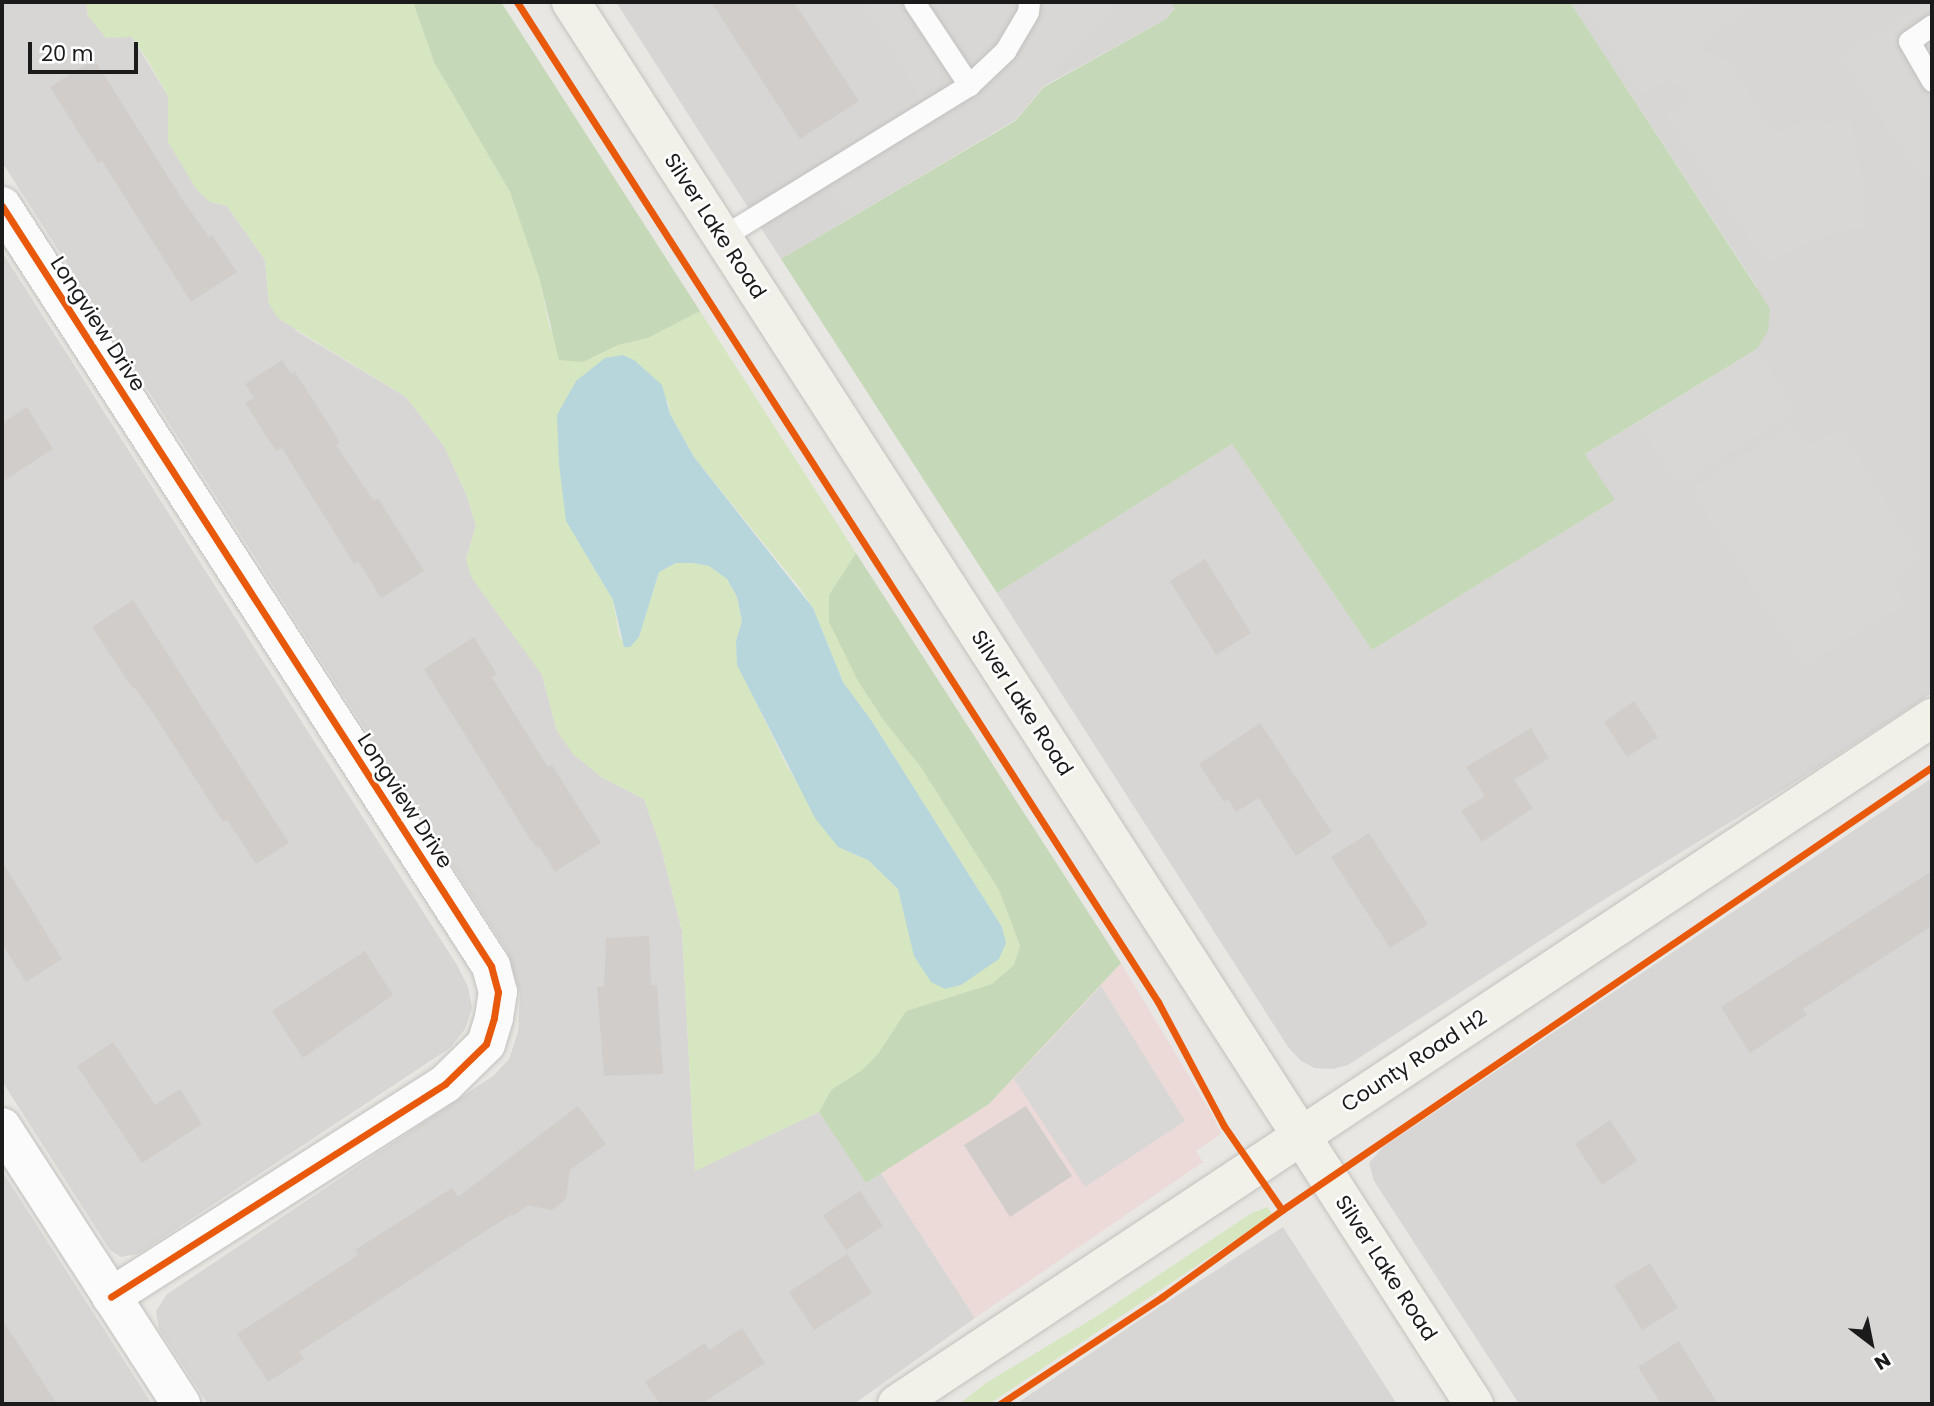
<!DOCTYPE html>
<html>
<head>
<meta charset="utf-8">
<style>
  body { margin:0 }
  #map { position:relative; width:1934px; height:1406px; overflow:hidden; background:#e9e7e3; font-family:Poppins,sans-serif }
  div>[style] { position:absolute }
  .residential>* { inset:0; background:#d8d6d4 }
  .commercial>* { inset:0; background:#ebdad8 }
  .religious>* { inset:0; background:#d7d6d5 }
  .grass>* { inset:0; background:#d6e6c1 }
  .forest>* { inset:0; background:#c5d8b8 }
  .parking>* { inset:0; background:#d8d7d5 }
  .water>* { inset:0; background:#b7d6dc }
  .building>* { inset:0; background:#d0cdca }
  .roads { filter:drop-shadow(0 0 2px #c2c1bf) drop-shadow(0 0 2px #c2c1bf) }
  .lane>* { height:21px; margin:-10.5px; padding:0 10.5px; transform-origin:10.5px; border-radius:10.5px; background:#fcfbfb }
  .street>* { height:38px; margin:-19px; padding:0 19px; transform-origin:19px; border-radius:19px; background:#fcfbfb }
  .secondary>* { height:38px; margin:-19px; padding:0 19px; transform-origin:19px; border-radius:19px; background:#f2f1e9 }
  .cycleway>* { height:7px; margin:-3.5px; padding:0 3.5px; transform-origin:3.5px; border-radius:3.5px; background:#e8590c }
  span { translate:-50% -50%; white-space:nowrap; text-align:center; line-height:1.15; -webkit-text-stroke:5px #fff; paint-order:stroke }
  .street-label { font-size:21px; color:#1b1b1b }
  .frame { position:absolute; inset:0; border:4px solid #1b1b1b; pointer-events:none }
  .north { position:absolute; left:1836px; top:1308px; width:70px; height:70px; -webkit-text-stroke:5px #fff; paint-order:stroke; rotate:148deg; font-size:19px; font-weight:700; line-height:28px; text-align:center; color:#1b1b1b }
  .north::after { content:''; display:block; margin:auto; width:24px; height:32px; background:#1b1b1b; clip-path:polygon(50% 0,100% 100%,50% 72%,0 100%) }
  .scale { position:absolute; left:28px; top:42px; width:110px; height:32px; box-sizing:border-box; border:4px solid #1b1b1b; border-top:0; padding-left:9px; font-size:21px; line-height:24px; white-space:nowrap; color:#1b1b1b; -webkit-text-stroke:5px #fff; paint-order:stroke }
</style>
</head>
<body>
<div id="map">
  <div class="residential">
    <i style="clip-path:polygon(2px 2px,86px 2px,88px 16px,132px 37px,168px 96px,168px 142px,210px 202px,227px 206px,265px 260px,269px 304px,298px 332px,406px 397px,444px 446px,467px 496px,476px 526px,466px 559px,542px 675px,557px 731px,601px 777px,644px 799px,662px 851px,682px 931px,695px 1170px,819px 1112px,866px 1183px,881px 1173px,975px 1318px,854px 1404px,208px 1404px,159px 1329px,156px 1311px,167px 1294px,493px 1076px,509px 1059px,518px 1032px,520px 994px,507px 951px,2px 162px)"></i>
    <i style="clip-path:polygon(616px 2px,1170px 2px,1175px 7px,1166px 19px,1044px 86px,1015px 120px,781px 259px)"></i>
    <i style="clip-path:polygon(2px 252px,457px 965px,468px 987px,472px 1008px,465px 1029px,450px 1048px,138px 1254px,121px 1257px,110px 1250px,2px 1081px)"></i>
    <i style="clip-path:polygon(1232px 444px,1372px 650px,1615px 500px,1794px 783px,1597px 904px,1348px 1065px,1333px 1069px,1315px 1068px,1301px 1061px,1288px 1047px,997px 593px)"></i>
    <i style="clip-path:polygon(1932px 778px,1932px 1404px,1519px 1404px,1374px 1181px,1369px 1163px,1383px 1147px)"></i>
    <i style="clip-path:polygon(2px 1171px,152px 1404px,2px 1404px)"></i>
    <i style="clip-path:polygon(1283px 1227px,1397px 1404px,1016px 1404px,1144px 1317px)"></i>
  </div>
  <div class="commercial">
    <i style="clip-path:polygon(1121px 963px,1213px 1116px,1221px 1134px,1196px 1151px,1203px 1162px,975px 1318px,881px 1173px,989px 1104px)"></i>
  </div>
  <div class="religious">
    <i style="clip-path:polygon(1570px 2px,1932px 2px,1932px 693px,1794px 783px,1585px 454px,1757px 350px,1757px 287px)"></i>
  </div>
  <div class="grass">
    <i style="clip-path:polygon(evenodd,86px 2px,413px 2px,434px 62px,510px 192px,539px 277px,550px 329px,583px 362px,618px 345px,648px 338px,700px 311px,856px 553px,829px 595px,858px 681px,884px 721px,920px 766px,999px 890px,1020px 946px,1014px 965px,992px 984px,906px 1011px,878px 1054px,862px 1070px,831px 1090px,819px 1112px,695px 1171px,682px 931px,662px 851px,644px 799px,601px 777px,573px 754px,557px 731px,542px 675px,471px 577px,466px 559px,476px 526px,467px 496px,444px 446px,406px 397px,279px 319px,269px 304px,265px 260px,227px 206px,210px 202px,197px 190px,168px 142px,168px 96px,148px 61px,132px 37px,106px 38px,88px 16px,86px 2px,605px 358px,634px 360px,643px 370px,668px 402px,670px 414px,694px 457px,799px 587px,813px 608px,843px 682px,871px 720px,1002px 927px,904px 912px,898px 889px,868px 860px,838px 847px,787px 766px,737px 664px,736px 641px,742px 622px,737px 597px,727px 579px,709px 566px,693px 563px,676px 563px,659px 572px,639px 637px,620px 639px,613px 600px,577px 539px,596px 366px,605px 358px)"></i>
    <i style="clip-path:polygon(1267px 1207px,1273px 1215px,989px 1404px,959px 1404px,986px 1383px,1097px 1316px,1250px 1214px)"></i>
  </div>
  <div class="forest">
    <i style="clip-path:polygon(413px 2px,501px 2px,700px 311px,648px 338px,618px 345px,583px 362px,559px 360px,539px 277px,510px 192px,434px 62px)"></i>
    <i style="clip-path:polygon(1170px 2px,1570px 2px,1757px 288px,1770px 309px,1768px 331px,1757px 349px,1585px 454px,1615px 500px,1372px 650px,1232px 444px,997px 593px,781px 259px,1015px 121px,1044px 87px,1166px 19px,1175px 8px)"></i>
    <i style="clip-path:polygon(856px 553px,1121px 963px,989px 1104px,866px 1183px,819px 1112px,831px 1090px,862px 1070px,878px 1054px,906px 1011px,992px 984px,1014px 965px,1020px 946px,999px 890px,920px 766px,884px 721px,858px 681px,829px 622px,829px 595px)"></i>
  </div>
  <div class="parking">
    <i style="clip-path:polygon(862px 2px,1117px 2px,1013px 119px,853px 213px,829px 190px,812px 162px,917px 97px,918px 93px)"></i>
    <i style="clip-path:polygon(1581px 2px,1762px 2px,1705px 39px,1702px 45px,1704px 51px,1725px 59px,1732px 66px,1773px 133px,1817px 118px,1823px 124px,1850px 115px,1862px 178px,1866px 228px,1837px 231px,1766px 263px,1666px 115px,1690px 100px,1687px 89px,1667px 80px,1640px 95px)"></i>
    <i style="clip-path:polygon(1928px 2px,1932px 2px,1932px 173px,1921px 180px,1840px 55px)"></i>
    <i style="clip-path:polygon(1757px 349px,1796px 411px,1679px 485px,1637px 423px)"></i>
    <i style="clip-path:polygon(1792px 424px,1806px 444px,1810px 445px,1840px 428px,1920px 558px,1892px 581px,1905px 604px,1803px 667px,1691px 489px)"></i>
    <i style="clip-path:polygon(1101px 986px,1185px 1121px,1085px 1187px,1014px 1079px)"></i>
  </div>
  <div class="water">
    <i style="clip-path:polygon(623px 355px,634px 360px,662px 385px,670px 414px,694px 457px,813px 608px,843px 682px,871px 720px,1002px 927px,1006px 943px,999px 959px,961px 985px,945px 989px,931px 982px,914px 956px,898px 889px,868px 860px,838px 847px,815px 818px,737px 665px,736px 641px,742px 621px,737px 597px,727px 579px,709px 566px,693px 563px,676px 563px,659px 572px,639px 637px,630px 647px,624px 647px,613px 600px,566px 521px,559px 464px,557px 415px,576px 381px,605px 358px)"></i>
  </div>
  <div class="building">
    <i style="clip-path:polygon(711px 2px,794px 2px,859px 101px,800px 139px)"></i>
    <i style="clip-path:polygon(94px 59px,186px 205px,209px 237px,212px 235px,237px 272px,191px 302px,102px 161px,98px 163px,50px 87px)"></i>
    <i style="clip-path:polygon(282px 360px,291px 374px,295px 372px,340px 442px,336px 445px,374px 501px,378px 498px,424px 571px,381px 598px,358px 561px,354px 564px,282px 448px,276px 451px,245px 403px,254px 398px,245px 384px)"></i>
    <i style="clip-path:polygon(27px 407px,53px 449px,2px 482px,2px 423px)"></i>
    <i style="clip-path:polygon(1205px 559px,1251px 633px,1216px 655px,1170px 581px)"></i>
    <i style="clip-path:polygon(133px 600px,289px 843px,256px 864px,227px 820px,223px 822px,155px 716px,135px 688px,133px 689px,92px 627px)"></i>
    <i style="clip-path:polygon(474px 637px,497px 674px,492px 677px,514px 713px,548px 767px,552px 765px,601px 843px,555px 872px,539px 846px,536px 848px,424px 669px)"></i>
    <i style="clip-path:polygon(1634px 701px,1658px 737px,1627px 757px,1604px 722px)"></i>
    <i style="clip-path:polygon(1260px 723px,1332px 832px,1296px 856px,1259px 798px,1236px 812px,1228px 799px,1224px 802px,1199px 764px)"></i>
    <i style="clip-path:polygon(1531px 728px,1549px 758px,1514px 780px,1533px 808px,1482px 842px,1461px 811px,1485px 796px,1466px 767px)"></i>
    <i style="clip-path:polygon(1369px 833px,1428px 924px,1390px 948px,1331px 857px)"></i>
    <i style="clip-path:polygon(2px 861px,62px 959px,26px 982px,2px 944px)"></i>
    <i style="clip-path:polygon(1932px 871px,1932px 926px,1803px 1009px,1807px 1015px,1750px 1053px,1721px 1007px)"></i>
    <i style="clip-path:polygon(649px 936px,651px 985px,657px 985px,663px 1074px,604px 1076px,597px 987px,604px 987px,606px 938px)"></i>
    <i style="clip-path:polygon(365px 951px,393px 995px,303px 1058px,272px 1011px)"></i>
    <i style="clip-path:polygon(113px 1042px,155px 1105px,180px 1089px,202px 1124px,142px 1163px,77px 1066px)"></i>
    <i style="clip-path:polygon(578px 1106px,606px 1144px,570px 1170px,566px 1199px,552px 1210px,528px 1205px,513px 1216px,512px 1214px,299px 1352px,304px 1359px,268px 1382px,237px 1334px,358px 1255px,355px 1250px,452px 1188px,458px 1197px)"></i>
    <i style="clip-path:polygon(1026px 1106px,1072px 1176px,1010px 1217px,964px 1145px)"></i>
    <i style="clip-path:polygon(1610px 1120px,1637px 1161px,1602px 1185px,1575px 1144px)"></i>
    <i style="clip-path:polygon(860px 1191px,883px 1226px,846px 1250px,823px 1215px)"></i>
    <i style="clip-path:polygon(847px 1254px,872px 1293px,814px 1330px,789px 1292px)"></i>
    <i style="clip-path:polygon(1650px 1263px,1678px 1308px,1642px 1330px,1614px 1285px)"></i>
    <i style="clip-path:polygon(2px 1319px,57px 1404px,2px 1404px)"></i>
    <i style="clip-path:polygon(742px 1328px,765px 1363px,701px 1404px,660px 1404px,645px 1382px,705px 1343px,709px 1350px)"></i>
    <i style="clip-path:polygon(1679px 1341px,1718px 1404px,1661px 1404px,1638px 1367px)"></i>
  </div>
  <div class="roads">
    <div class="lane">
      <i style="left:914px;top:2px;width:100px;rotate:56.5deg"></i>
      <i style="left:1932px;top:25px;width:28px;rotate:145deg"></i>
      <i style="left:1909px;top:41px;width:46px;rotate:60.1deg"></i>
      <i style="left:722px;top:237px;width:290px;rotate:-31.6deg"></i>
      <i style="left:969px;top:85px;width:50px;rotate:-43.4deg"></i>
      <i style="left:1005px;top:51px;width:45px;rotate:-59.5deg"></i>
      <i style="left:1028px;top:12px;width:10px;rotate:-84deg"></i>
    </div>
    <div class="street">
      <i style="left:2px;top:206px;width:904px;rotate:57.24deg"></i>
      <i style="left:491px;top:966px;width:27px;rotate:75deg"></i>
      <i style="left:498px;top:992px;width:26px;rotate:99deg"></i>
      <i style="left:494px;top:1018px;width:27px;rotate:107deg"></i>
      <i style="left:486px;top:1044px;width:57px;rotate:135.7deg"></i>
      <i style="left:445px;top:1084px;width:396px;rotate:147.5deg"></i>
      <i style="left:2px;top:1127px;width:330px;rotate:57.1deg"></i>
    </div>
    <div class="secondary">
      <i style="left:571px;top:2px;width:1668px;rotate:57.22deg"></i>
      <i style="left:897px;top:1404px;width:1242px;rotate:-33.54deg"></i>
    </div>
  </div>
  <div class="cycleway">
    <i style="left:517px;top:2px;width:1188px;rotate:57.34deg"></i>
    <i style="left:1158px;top:1002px;width:140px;rotate:62deg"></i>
    <i style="left:1224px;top:1126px;width:102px;rotate:55.4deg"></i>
    <i style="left:1282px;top:1210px;width:787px;rotate:-34.28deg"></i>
    <i style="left:2px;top:206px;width:904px;rotate:57.24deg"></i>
    <i style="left:491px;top:966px;width:27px;rotate:75deg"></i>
    <i style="left:498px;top:992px;width:26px;rotate:99deg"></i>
    <i style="left:494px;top:1018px;width:27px;rotate:107deg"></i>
    <i style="left:486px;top:1044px;width:57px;rotate:135.7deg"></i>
    <i style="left:445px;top:1084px;width:396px;rotate:147.5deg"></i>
    <i style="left:1000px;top:1404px;width:194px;rotate:-33.4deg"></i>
    <i style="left:1162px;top:1297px;width:148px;rotate:-35.9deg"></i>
  </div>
  <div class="street-label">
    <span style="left:715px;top:226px;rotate:57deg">Silver Lake Road</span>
    <span style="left:98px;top:324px;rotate:57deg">Longview Drive</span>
    <span style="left:1022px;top:703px;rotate:57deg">Silver Lake Road</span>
    <span style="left:405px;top:801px;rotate:57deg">Longview Drive</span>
    <span style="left:1414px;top:1061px;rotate:-33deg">County Road H2</span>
    <span style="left:1386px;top:1268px;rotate:57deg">Silver Lake Road</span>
  </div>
  <div class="frame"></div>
  <div class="north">N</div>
  <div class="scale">20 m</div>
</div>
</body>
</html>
